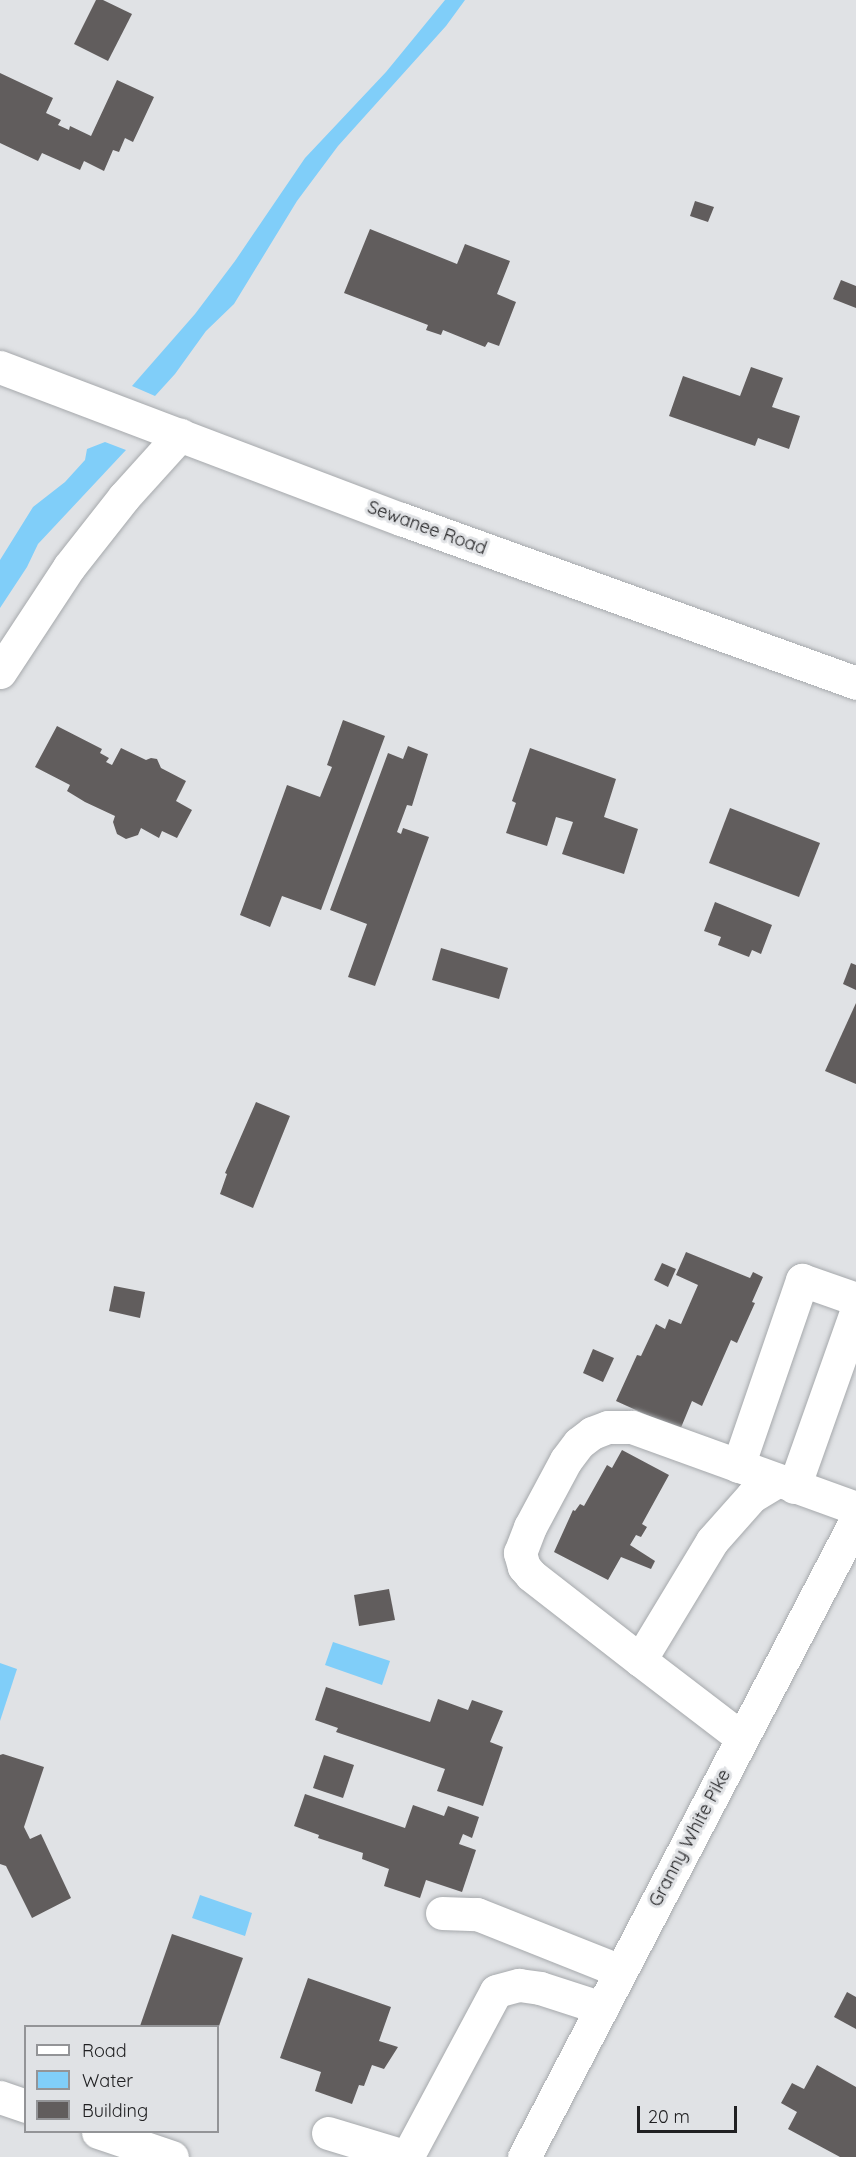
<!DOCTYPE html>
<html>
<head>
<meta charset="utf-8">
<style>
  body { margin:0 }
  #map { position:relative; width:856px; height:2157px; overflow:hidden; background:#e0e2e5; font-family:Quicksand,sans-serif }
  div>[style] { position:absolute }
  .water>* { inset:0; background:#80cef9 }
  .building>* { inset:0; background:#615d5d }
  .roads { filter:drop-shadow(0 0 2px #a6a9ac) drop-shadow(0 0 2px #a6a9ac) }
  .minor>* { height:33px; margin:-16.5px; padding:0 16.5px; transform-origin:16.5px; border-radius:16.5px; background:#fff }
  .major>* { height:33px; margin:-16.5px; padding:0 16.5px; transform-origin:16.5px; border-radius:16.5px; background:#fff }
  span { translate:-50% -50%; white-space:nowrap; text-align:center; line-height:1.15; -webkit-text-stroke:6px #e0e2e5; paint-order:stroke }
  .street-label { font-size:18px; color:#202022 }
  .legend { position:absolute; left:24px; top:2025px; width:195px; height:108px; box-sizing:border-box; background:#e0e2e5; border:2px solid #939497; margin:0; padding:8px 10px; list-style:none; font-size:18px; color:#202022 }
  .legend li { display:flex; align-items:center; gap:12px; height:30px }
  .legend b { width:30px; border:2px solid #939497 }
  .scale { position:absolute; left:637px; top:2106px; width:100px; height:27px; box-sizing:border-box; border:3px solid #202022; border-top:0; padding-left:8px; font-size:18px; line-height:21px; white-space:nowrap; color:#202022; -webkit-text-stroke:4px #e0e2e5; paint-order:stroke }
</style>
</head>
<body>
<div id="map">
  <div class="water">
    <i style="clip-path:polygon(445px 0,465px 0,446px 26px,338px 146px,297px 201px,234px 304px,206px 331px,175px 374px,155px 396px,132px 386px,195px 314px,235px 261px,305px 158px,386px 72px)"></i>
    <i style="clip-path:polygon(105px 442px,126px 450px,38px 544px,27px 567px,0 608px,0 560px,33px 507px,65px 482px,85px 460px,87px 449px)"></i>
    <i style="clip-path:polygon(333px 1642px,390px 1661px,382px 1685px,325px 1665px)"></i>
    <i style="clip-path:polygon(0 1663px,17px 1669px,0 1721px)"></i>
    <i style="clip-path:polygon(200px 1895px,252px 1913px,245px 1936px,192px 1918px)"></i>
  </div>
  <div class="building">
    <i style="clip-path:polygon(96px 0,103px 0,132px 14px,108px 61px,74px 44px)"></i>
    <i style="clip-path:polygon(0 73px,53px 98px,46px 113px,61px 120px,58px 125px,69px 130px,70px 126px,91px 136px,117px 80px,154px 97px,133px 142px,125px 138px,119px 152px,113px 150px,104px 171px,84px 161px,80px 170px,42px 153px,38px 161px,0 143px)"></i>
    <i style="clip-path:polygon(695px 201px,714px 207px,708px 222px,690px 216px)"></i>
    <i style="clip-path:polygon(370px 229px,457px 264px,465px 244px,510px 261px,497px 294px,516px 302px,499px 346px,488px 342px,485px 347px,443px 330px,441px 335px,426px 330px,428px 325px,344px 293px)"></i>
    <i style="clip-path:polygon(841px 280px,856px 286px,856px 308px,833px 299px)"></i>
    <i style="clip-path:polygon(751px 367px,783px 378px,772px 407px,800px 416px,789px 449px,758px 438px,755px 446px,669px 416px,683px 376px,740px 396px)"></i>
    <i style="clip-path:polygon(343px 720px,385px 736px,321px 910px,282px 896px,270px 927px,240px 915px,287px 785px,320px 797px,332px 767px,327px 765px)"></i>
    <i style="clip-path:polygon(57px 726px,102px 749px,100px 753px,109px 758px,106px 762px,112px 765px,121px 748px,146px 760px,151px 758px,157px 759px,161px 768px,186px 781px,176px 801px,192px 810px,177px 838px,162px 831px,159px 838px,141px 828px,138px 835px,126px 839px,117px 834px,113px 822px,115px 816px,85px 802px,67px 791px,70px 785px,35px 767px)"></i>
    <i style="clip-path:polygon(408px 746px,428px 754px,412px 806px,407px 805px,397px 832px,401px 834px,403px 828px,429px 837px,375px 986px,348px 977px,367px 924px,330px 910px,388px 753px,403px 759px)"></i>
    <i style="clip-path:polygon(530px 748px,616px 779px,604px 817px,638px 829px,624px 874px,562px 854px,573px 822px,556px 817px,547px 846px,506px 833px,516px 803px,512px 801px)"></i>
    <i style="clip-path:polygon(730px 808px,820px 843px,799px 897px,709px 863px)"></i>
    <i style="clip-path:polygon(715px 902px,772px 925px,761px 954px,752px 950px,749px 957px,718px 945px,721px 937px,704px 931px)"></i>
    <i style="clip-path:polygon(441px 948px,508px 968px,499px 999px,432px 980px)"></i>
    <i style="clip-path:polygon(851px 963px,856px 965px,856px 990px,843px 984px)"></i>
    <i style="clip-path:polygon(856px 1003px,856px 1084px,825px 1071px)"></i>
    <i style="clip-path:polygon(256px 1102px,290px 1116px,253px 1208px,220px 1194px,227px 1174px,225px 1173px)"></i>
    <i style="clip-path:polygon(686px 1252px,750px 1278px,753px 1272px,763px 1277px,752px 1302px,755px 1303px,737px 1343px,731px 1340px,702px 1406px,692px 1401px,680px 1430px,616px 1401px,637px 1355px,641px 1356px,656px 1324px,665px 1329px,669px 1319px,681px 1324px,698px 1285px,676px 1275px)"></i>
    <i style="clip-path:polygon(662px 1263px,676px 1269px,668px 1287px,654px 1280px)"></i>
    <i style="clip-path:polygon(114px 1286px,145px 1292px,140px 1318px,109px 1311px)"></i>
    <i style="clip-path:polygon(593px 1349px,614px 1358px,603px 1382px,583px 1373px)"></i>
    <i style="clip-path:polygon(622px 1450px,669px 1475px,642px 1524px,647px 1527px,641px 1537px,636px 1535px,630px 1545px,655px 1561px,651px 1569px,621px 1557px,608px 1580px,554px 1552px,573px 1510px,575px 1511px,580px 1504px,584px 1506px,607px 1465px,612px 1468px)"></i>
    <i style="clip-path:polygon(389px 1589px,395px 1620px,359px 1626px,354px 1595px)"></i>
    <i style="clip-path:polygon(326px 1687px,430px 1722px,438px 1699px,468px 1710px,472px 1700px,503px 1711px,490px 1742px,503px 1747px,483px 1806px,437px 1791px,445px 1769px,336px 1732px,338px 1728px,315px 1720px)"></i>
    <i style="clip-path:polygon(3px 1754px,44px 1767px,24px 1827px,30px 1839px,41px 1834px,71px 1898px,32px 1918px,6px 1866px,0 1864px,0 1755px)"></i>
    <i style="clip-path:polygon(324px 1755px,354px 1765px,343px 1798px,313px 1788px)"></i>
    <i style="clip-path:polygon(305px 1794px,405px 1828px,413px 1805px,444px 1816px,448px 1806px,479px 1817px,472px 1838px,463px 1834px,459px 1844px,476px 1850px,462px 1892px,426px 1880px,420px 1898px,384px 1886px,389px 1869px,362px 1859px,363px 1853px,318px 1838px,319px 1835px,294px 1826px)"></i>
    <i style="clip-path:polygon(172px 1934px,243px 1958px,219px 2026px,140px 2026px)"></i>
    <i style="clip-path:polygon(308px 1978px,391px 2007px,379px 2041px,398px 2047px,384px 2069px,372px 2065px,364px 2086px,359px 2085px,352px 2104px,315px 2091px,321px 2072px,280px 2058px)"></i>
    <i style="clip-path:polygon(847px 1992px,856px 1997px,856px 2029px,834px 2017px)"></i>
    <i style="clip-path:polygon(817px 2065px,856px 2087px,856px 2157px,840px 2157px,788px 2129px,797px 2112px,781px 2103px,792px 2083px,804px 2089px)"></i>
  </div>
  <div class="roads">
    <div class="minor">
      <i style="left:0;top:367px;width:429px;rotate:20.8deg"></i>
      <i style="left:401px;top:519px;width:484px;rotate:19.8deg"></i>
      <i style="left:0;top:672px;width:126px;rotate:-56.7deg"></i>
      <i style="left:69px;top:567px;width:89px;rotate:-51.8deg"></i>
      <i style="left:124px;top:497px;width:84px;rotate:-47.9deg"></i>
      <i style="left:738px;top:1466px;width:197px;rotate:-71deg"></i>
      <i style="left:802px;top:1280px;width:57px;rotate:19.4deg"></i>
      <i style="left:794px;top:1487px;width:186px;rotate:-70.5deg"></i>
      <i style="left:640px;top:1660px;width:138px;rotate:-142.1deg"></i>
      <i style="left:531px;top:1575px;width:11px;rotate:-131deg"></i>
      <i style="left:524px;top:1567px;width:15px;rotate:-106deg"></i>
      <i style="left:520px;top:1553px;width:28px;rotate:-69deg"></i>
      <i style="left:530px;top:1527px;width:76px;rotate:-61.8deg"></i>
      <i style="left:566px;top:1460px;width:21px;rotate:-53deg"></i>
      <i style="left:579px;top:1443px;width:16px;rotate:-38deg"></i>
      <i style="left:592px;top:1433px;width:17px;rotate:-21deg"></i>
      <i style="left:608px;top:1427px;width:24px"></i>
      <i style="left:632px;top:1427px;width:238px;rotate:19.9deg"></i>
      <i style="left:742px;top:1738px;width:128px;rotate:-142.6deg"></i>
      <i style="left:640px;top:1660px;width:139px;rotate:-58.8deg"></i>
      <i style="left:712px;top:1541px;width:60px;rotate:-48.4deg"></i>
      <i style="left:752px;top:1496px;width:29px;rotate:-31deg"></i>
      <i style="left:442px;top:1913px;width:35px;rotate:2deg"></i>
      <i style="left:477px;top:1914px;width:154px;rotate:21.7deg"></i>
      <i style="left:328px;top:2133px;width:83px;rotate:16.9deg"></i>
      <i style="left:407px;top:2157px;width:188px;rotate:-61.8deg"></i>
      <i style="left:496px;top:1991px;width:24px;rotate:-15deg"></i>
      <i style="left:519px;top:1985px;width:21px;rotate:8deg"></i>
      <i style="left:540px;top:1988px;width:65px;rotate:17.9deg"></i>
    </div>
    <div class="major">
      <i style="left:0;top:2097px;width:28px;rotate:19deg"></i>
      <i style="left:98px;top:2132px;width:78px;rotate:18.7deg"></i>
      <i style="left:524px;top:2157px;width:718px;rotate:-62.47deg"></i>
    </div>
  </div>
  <div class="street-label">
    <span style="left:427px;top:528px;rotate:20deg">Sewanee Road</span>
    <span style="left:690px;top:1838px;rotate:-62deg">Granny White Pike</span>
  </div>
  <ul class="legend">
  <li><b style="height:8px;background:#fff"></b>Road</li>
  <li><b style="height:16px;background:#80cef9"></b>Water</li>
  <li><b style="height:16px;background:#615d5d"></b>Building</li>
  </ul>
  <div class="scale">20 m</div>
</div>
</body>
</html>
